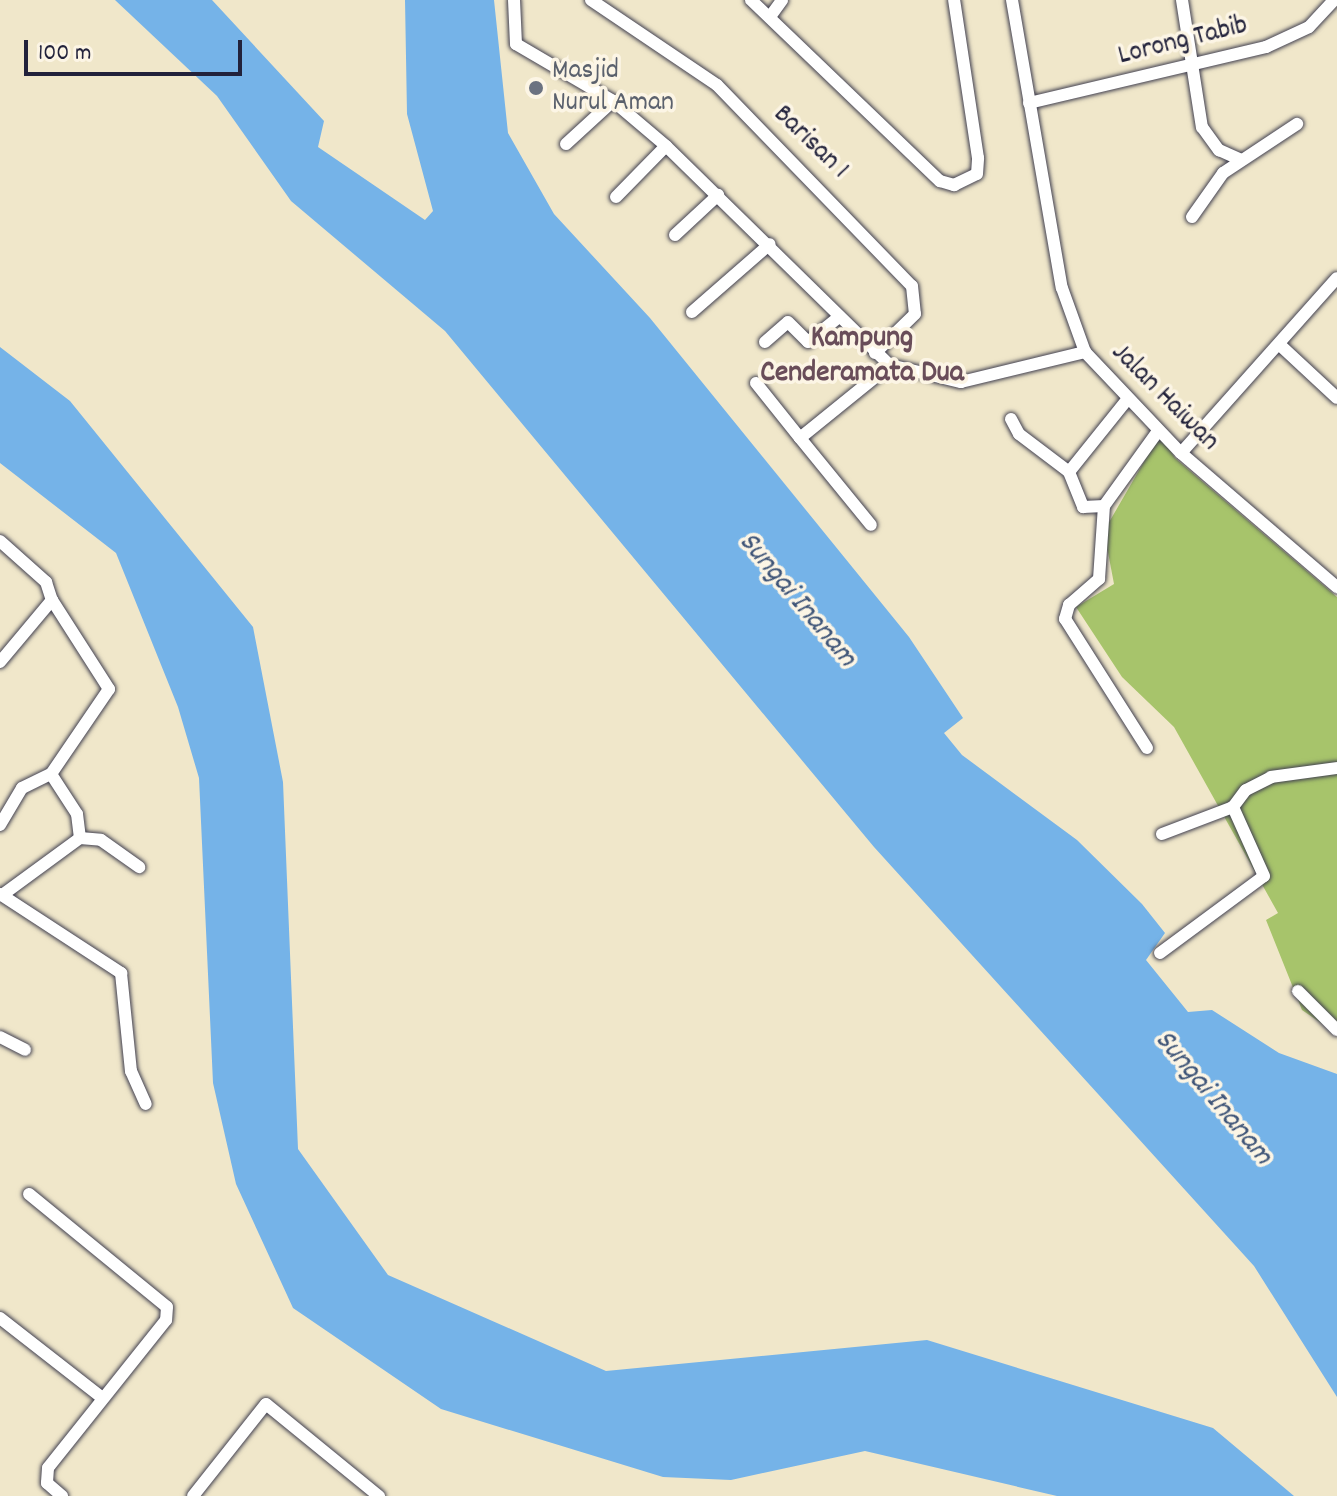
<!DOCTYPE html>
<html>
<head>
<meta charset="utf-8">
<style>
  body { margin:0 }
  #map { position:relative; width:1337px; height:1496px; overflow:hidden; background:#f0e7ca; font-family:Dekko,sans-serif }
  div>[style] { position:absolute }
  .green>* { inset:0; background:#a7c46b }
  .water>* { inset:0; background:#75b3e8 }
  .roads { filter:drop-shadow(0 0 2px #414050) drop-shadow(0 0 2px #414050) }
  .street>* { height:12px; margin:-6px; padding:0 6px; transform-origin:6px; border-radius:6px; background:#fff }
  .dots>* { width:22px; height:22px; translate:-50% -50%; box-sizing:border-box; border:4px solid #fcf5e5; border-radius:50% }
  span { translate:-50% -50%; white-space:nowrap; text-align:center; line-height:1.15; -webkit-text-stroke:7px #fcf5e5; paint-order:stroke }
  .street-label { font-size:28px; color:#22223b }
  .worship-label { font-size:28px; color:#5b616d }
  .left { translate:0 -50%; text-align:left }
  .neighbourhood-label { font-size:30px; color:#694d59; font-weight:700 }
  .water-label { font-size:30px; color:#3f5578; font-style:italic }
  .scale { position:absolute; left:24px; top:40px; width:218px; height:36px; box-sizing:border-box; border:4px solid #22223b; border-top:0; padding-left:10px; font-size:24px; line-height:28px; white-space:nowrap; color:#22223b; -webkit-text-stroke:6px #fcf5e5; paint-order:stroke }
</style>
</head>
<body>
<div id="map">
  <div class="green">
    <i style="clip-path:polygon(1160px 434px,1175px 458px,1337px 597px,1337px 1034px,1302px 1010px,1266px 920px,1278px 913px,1174px 727px,1122px 677px,1076px 607px,1114px 584px,1104px 531px)"></i>
  </div>
  <div class="water">
    <i style="clip-path:polygon(115px 0,212px 0,324px 121px,318px 147px,425px 220px,433px 211px,407px 114px,405px 0,494px 0,508px 133px,554px 214px,650px 318px,909px 637px,963px 718px,944px 733px,962px 755px,1077px 840px,1142px 904px,1165px 933px,1146px 960px,1188px 1012px,1212px 1010px,1279px 1053px,1337px 1074px,1337px 1397px,1254px 1266px,874px 847px,445px 331px,291px 201px,217px 96px)"></i>
    <i style="clip-path:polygon(0 347px,70px 401px,253px 627px,283px 782px,298px 1149px,388px 1275px,606px 1371px,927px 1340px,1213px 1428px,1294px 1496px,1057px 1496px,865px 1451px,731px 1480px,663px 1477px,441px 1409px,293px 1308px,236px 1184px,213px 1083px,199px 778px,178px 707px,116px 553px,0 463px)"></i>
  </div>
  <div class="roads">
    <div class="street">
      <i style="left:514px;top:0;width:44px;rotate:87.4deg"></i>
      <i style="left:516px;top:44px;width:113px;rotate:30.4deg"></i>
      <i style="left:613px;top:101px;width:70px;rotate:40.3deg"></i>
      <i style="left:666px;top:146px;width:313px;rotate:44.4deg"></i>
      <i style="left:890px;top:365px;width:73px;rotate:13.5deg"></i>
      <i style="left:961px;top:382px;width:128px;rotate:-13.6deg"></i>
      <i style="left:591px;top:0;width:152px;rotate:34deg"></i>
      <i style="left:717px;top:85px;width:280px;rotate:45.9deg"></i>
      <i style="left:912px;top:286px;width:28px;rotate:84deg"></i>
      <i style="left:915px;top:314px;width:56px;rotate:135.7deg"></i>
      <i style="left:751px;top:0;width:262px;rotate:43.8deg"></i>
      <i style="left:940px;top:181px;width:15px;rotate:16deg"></i>
      <i style="left:954px;top:185px;width:25px;rotate:-26deg"></i>
      <i style="left:977px;top:174px;width:16px;rotate:-86deg"></i>
      <i style="left:978px;top:158px;width:160px;rotate:-98.6deg"></i>
      <i style="left:1012px;top:0;width:292px;rotate:80.2deg"></i>
      <i style="left:1062px;top:288px;width:68px;rotate:70.2deg"></i>
      <i style="left:1085px;top:352px;width:139px;rotate:46.5deg"></i>
      <i style="left:1181px;top:453px;width:206px;rotate:40.7deg"></i>
      <i style="left:1182px;top:0;width:129px;rotate:81.1deg"></i>
      <i style="left:1202px;top:127px;width:29px;rotate:54deg"></i>
      <i style="left:1219px;top:150px;width:22px;rotate:24deg"></i>
      <i style="left:772px;top:14px;width:17px;rotate:-54deg"></i>
      <i style="left:1029px;top:103px;width:244px;rotate:-13.3deg"></i>
      <i style="left:1266px;top:47px;width:47px;rotate:-24.9deg"></i>
      <i style="left:1309px;top:27px;width:37px;rotate:-47deg"></i>
      <i style="left:566px;top:144px;width:64px;rotate:-42.5deg"></i>
      <i style="left:616px;top:197px;width:71px;rotate:-45.6deg"></i>
      <i style="left:1192px;top:217px;width:54px;rotate:-54.8deg"></i>
      <i style="left:1223px;top:173px;width:89px;rotate:-33.5deg"></i>
      <i style="left:675px;top:235px;width:59px;rotate:-42.9deg"></i>
      <i style="left:692px;top:312px;width:103px;rotate:-41.1deg"></i>
      <i style="left:765px;top:342px;width:30px;rotate:-41deg"></i>
      <i style="left:788px;top:322px;width:28px;rotate:45deg"></i>
      <i style="left:808px;top:342px;width:38px;rotate:-39deg"></i>
      <i style="left:1281px;top:346px;width:76px;rotate:42.9deg"></i>
      <i style="left:756px;top:383px;width:70px;rotate:51.3deg"></i>
      <i style="left:800px;top:438px;width:116px;rotate:-39deg"></i>
      <i style="left:1011px;top:419px;width:17px;rotate:62deg"></i>
      <i style="left:1019px;top:434px;width:63px;rotate:37.2deg"></i>
      <i style="left:1069px;top:472px;width:38px;rotate:68deg"></i>
      <i style="left:1083px;top:507px;width:21px;rotate:-3deg"></i>
      <i style="left:800px;top:438px;width:112px;rotate:50.8deg"></i>
      <i style="left:1181px;top:453px;width:234px;rotate:-48.3deg"></i>
      <i style="left:1069px;top:472px;width:91px;rotate:-51.2deg"></i>
      <i style="left:0;top:541px;width:62px;rotate:41.7deg"></i>
      <i style="left:46px;top:582px;width:19px;rotate:72deg"></i>
      <i style="left:0;top:662px;width:81px;rotate:-50deg"></i>
      <i style="left:52px;top:600px;width:106px;rotate:57.4deg"></i>
      <i style="left:109px;top:689px;width:103px;rotate:124.3deg"></i>
      <i style="left:1147px;top:748px;width:153px;rotate:-122.4deg"></i>
      <i style="left:1065px;top:619px;width:15px;rotate:-74deg"></i>
      <i style="left:1069px;top:605px;width:40px;rotate:-41deg"></i>
      <i style="left:1099px;top:579px;width:73px;rotate:-86.1deg"></i>
      <i style="left:1104px;top:506px;width:92px;rotate:-54.2deg"></i>
      <i style="left:0;top:825px;width:43px;rotate:-59.3deg"></i>
      <i style="left:22px;top:788px;width:32px;rotate:-26deg"></i>
      <i style="left:51px;top:774px;width:48px;rotate:57deg"></i>
      <i style="left:77px;top:814px;width:24px;rotate:83deg"></i>
      <i style="left:80px;top:838px;width:97px;rotate:143.8deg"></i>
      <i style="left:1162px;top:834px;width:76px;rotate:-20.8deg"></i>
      <i style="left:80px;top:838px;width:21px;rotate:5deg"></i>
      <i style="left:101px;top:840px;width:47px;rotate:35.4deg"></i>
      <i style="left:0;top:894px;width:145px;rotate:33.1deg"></i>
      <i style="left:121px;top:973px;width:99px;rotate:84.2deg"></i>
      <i style="left:131px;top:1071px;width:36px;rotate:66deg"></i>
      <i style="left:1160px;top:953px;width:129px;rotate:-36.5deg"></i>
      <i style="left:1264px;top:876px;width:76px;rotate:-114.2deg"></i>
      <i style="left:1233px;top:807px;width:21px;rotate:-53deg"></i>
      <i style="left:1246px;top:790px;width:28px;rotate:-27deg"></i>
      <i style="left:1271px;top:777px;width:67px;rotate:-7.8deg"></i>
      <i style="left:1298px;top:991px;width:55px;rotate:45deg"></i>
      <i style="left:0;top:1037px;width:28px;rotate:27deg"></i>
      <i style="left:29px;top:1194px;width:178px;rotate:39.3deg"></i>
      <i style="left:167px;top:1307px;width:13px;rotate:94deg"></i>
      <i style="left:166px;top:1320px;width:189px;rotate:128.6deg"></i>
      <i style="left:48px;top:1468px;width:15px;rotate:94deg"></i>
      <i style="left:47px;top:1483px;width:20px;rotate:41deg"></i>
      <i style="left:0;top:1318px;width:128px;rotate:38deg"></i>
      <i style="left:193px;top:1496px;width:117px;rotate:-51.6deg"></i>
      <i style="left:266px;top:1404px;width:146px;rotate:39.2deg"></i>
    </div>
  </div>
  <div class="dots">
    <i style="left:536px;top:88px;background:#6b7280"></i>
  </div>
  <div class="street-label">
    <span style="left:1183px;top:42px;rotate:-14deg">Lorong Tabib</span>
    <span style="left:810px;top:143px;rotate:44deg">Barisan 1</span>
    <span style="left:1164px;top:398px;rotate:45deg">Jalan Haiwan</span>
  </div>
  <div class="worship-label">
    <span class="left" style="left:552px;top:88px">Masjid<br>Nurul Aman</span>
  </div>
  <div class="neighbourhood-label">
    <span style="left:862px;top:357px">Kampung<br>Cenderamata Dua</span>
  </div>
  <div class="water-label">
    <span style="left:796px;top:601px;rotate:50deg">Sungai Inanam</span>
    <span style="left:1212px;top:1099px;rotate:50deg">Sungai Inanam</span>
  </div>
  <div class="scale">100 m</div>
</div>
</body>
</html>
